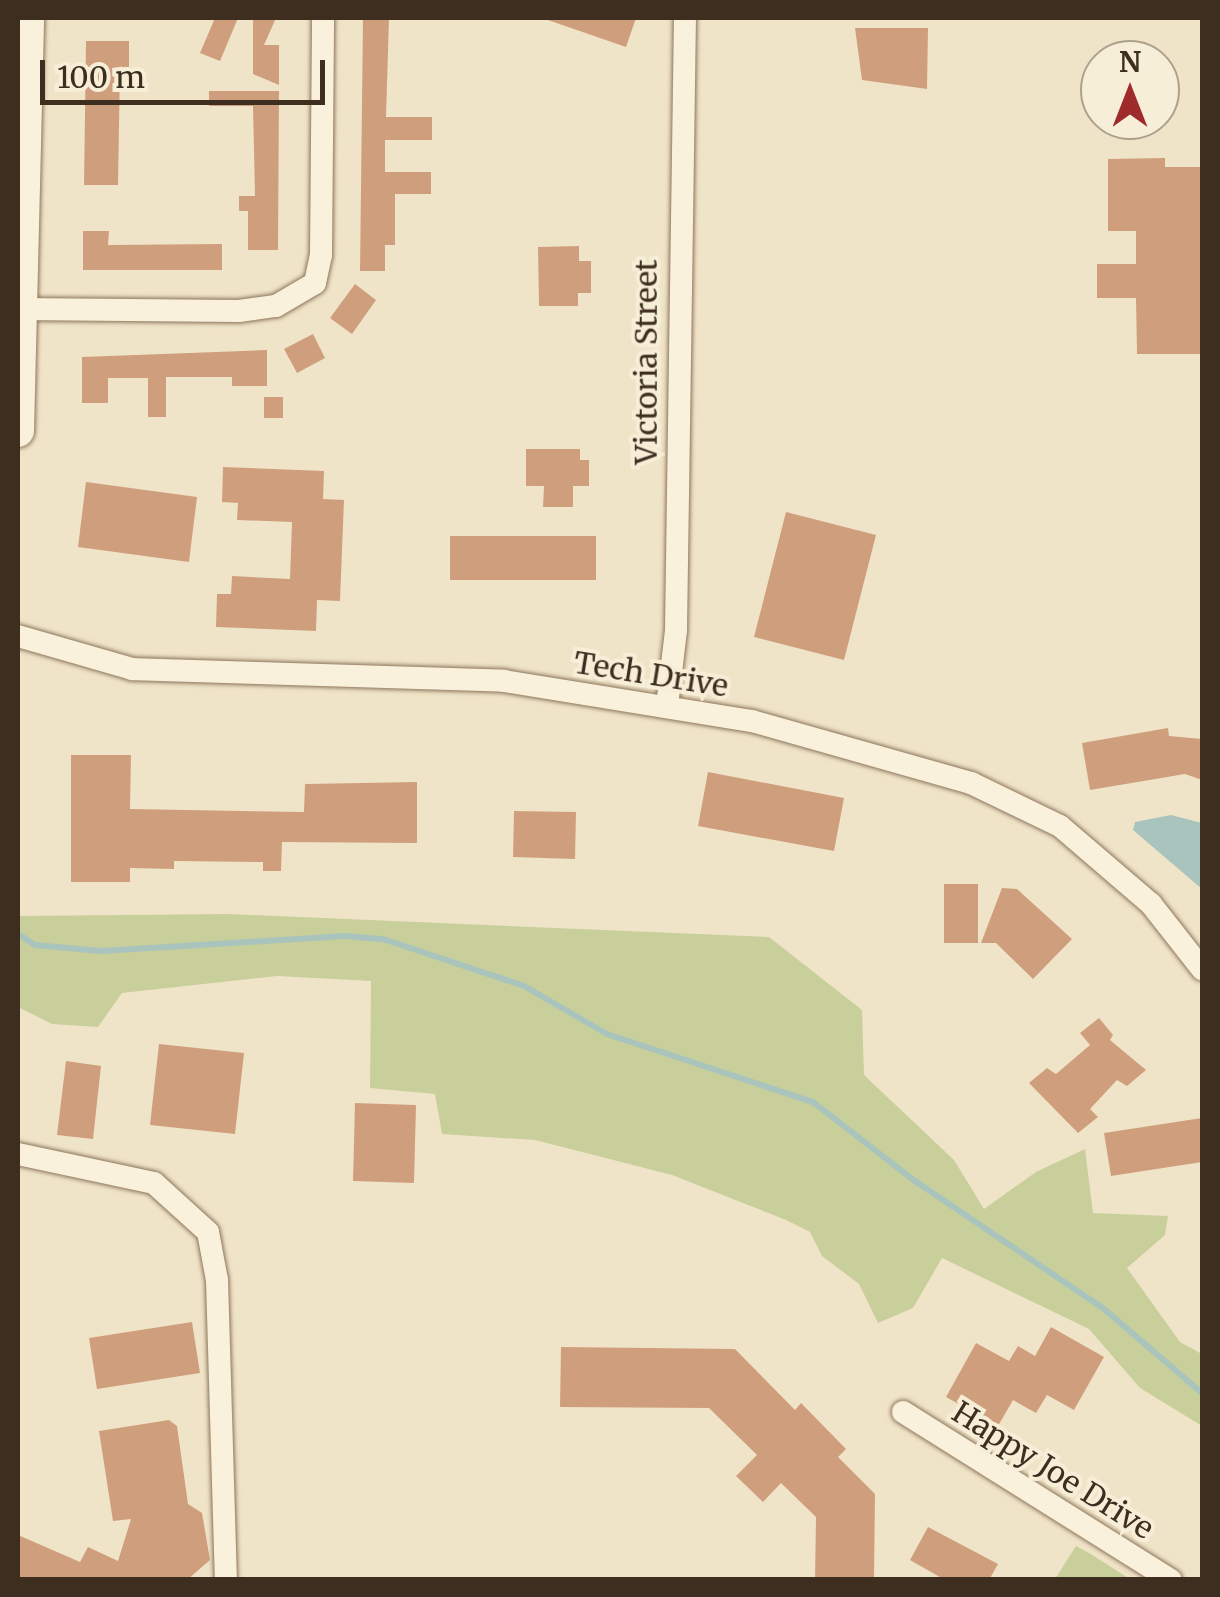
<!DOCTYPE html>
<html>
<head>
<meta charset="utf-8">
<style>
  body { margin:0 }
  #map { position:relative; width:1220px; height:1597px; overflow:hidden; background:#f0e4c8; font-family:Merriweather,serif }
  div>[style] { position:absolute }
  .green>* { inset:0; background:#c9cf9b }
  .water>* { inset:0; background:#a9c4bc }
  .stream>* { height:6px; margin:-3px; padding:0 3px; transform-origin:3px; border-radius:3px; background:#a9c4bc }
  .building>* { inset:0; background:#cf9f7d }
  .roads { filter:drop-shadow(0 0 2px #8d765c) drop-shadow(0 0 2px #8d765c) }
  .street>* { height:22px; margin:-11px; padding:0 11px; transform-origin:11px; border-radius:11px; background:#faf1dc }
  .secondary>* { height:32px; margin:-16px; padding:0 16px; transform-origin:16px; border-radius:16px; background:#faf1dc }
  span { translate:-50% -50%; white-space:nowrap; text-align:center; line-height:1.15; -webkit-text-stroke:8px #f7eed8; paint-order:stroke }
  .street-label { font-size:30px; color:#3d2e20 }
  .frame { position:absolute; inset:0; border:20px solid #3d2e20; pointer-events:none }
  .north { position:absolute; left:1080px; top:40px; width:100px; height:100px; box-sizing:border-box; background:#f7eed8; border:2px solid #ada18e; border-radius:50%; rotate:0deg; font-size:28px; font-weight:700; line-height:40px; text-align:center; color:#3d2e20 }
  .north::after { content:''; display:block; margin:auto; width:35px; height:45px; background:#9e2a2b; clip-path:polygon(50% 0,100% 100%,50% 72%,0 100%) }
  .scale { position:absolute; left:40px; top:60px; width:285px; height:45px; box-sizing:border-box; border:5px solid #3d2e20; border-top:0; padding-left:12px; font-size:30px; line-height:35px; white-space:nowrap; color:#3d2e20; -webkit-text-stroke:8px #f7eed8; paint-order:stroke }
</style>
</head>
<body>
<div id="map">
  <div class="green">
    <i style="clip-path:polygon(228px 914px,769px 937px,862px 1010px,864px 1075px,954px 1160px,984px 1209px,1036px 1172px,1085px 1149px,1093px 1213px,1168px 1216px,1165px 1235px,1127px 1268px,1180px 1342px,1202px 1354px,1202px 1426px,1140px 1388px,1089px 1329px,942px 1258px,913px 1308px,878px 1323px,859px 1284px,822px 1256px,810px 1232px,786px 1220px,672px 1175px,535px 1140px,442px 1134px,435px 1094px,370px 1088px,371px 981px,277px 976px,122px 993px,98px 1027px,52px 1024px,18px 1007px,18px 916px)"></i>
    <i style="clip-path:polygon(1076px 1546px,1089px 1553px,1130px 1579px,1055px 1579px)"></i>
  </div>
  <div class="water">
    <i style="clip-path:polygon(1171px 815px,1202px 823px,1202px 889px,1133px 830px,1135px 822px)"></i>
  </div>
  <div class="stream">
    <i style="left:18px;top:934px;width:20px;rotate:33deg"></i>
    <i style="left:35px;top:945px;width:66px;rotate:5.2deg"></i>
    <i style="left:101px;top:951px;width:244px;rotate:-3.5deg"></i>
    <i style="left:345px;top:936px;width:38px;rotate:5deg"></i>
    <i style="left:383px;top:939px;width:149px;rotate:18.4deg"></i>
    <i style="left:524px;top:986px;width:96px;rotate:30deg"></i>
    <i style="left:607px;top:1034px;width:217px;rotate:18.3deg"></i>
    <i style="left:813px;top:1102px;width:129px;rotate:37.8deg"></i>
    <i style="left:915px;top:1181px;width:228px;rotate:34.1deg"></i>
    <i style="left:1104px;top:1309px;width:129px;rotate:40.6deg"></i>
  </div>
  <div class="building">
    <i style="clip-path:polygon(215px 18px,238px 18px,220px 61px,200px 53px)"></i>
    <i style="clip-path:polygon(253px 18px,276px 18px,264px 45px,279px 45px,279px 85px,253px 74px)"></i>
    <i style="clip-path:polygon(363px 18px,389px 18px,386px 117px,432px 117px,432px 140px,385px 140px,385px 172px,431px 172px,431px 194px,395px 194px,395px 245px,385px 245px,385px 271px,360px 271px)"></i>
    <i style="clip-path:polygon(542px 18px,636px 18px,626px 47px)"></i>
    <i style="clip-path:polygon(855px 28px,928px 28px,927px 89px,862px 80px)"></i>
    <i style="clip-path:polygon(86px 41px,129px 41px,129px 67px,120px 67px,118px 185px,84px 185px)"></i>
    <i style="clip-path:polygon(209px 91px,279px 91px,278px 250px,248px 250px,248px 211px,239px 211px,239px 196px,255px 196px,253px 106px,209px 106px)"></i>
    <i style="clip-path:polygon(1165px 158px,1165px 167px,1202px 167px,1202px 354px,1137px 354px,1136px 298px,1097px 298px,1097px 264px,1136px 264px,1136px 231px,1108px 231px,1108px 159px)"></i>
    <i style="clip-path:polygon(83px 231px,109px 231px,108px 245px,222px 244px,222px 270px,83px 270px)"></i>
    <i style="clip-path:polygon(579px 246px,579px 261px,591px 261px,591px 293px,578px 293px,578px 306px,539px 306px,538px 247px)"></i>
    <i style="clip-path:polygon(355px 284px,376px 300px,352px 334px,330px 318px)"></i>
    <i style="clip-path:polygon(313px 334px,325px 358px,297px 373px,284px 349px)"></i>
    <i style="clip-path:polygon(267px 350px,267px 386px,232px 386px,232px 377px,166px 377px,166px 417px,148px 417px,148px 378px,108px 378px,108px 403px,82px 403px,82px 357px)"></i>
    <i style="clip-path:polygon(264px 397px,283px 397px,283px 418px,264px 418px)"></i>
    <i style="clip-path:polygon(526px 449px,580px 449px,580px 460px,589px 460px,589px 486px,573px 486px,573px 507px,543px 507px,544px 486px,526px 486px)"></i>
    <i style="clip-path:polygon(223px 467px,324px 471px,323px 499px,344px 500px,340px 601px,317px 600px,316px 631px,216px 627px,217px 594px,231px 594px,232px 576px,290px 579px,292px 522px,237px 520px,238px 503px,222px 502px)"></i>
    <i style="clip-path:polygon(86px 482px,197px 497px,189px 562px,78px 547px)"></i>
    <i style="clip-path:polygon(786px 512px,876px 535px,844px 660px,754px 637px)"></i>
    <i style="clip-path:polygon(450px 536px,596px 536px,596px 580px,450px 580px)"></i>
    <i style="clip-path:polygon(1168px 728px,1169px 736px,1202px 739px,1202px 780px,1185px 774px,1090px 790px,1082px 743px)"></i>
    <i style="clip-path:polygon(71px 755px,131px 755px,130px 809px,304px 812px,305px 784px,417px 782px,417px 843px,282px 842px,281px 871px,263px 871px,263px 862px,174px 861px,174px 869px,130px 868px,130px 882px,71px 882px)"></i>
    <i style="clip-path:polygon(708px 772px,844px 798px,834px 851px,698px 826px)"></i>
    <i style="clip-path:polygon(514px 811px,576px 812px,575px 859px,513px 857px)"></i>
    <i style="clip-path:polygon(944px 884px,978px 884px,978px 943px,944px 943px)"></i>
    <i style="clip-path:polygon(1002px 888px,1017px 889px,1072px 939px,1033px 979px,996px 943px,981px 943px)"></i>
    <i style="clip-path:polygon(1099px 1018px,1113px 1035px,1110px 1040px,1146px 1070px,1127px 1086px,1117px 1080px,1090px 1109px,1098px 1117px,1078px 1133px,1029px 1083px,1047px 1068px,1056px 1074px,1090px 1045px,1080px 1033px)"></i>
    <i style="clip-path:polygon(159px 1044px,244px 1053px,235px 1134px,150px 1125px)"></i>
    <i style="clip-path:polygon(66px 1061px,101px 1066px,93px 1139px,57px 1135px)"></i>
    <i style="clip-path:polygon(355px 1103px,416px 1105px,414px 1183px,353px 1181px)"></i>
    <i style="clip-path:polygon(1202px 1118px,1202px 1162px,1111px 1176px,1104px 1133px)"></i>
    <i style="clip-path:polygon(192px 1322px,200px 1373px,97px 1389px,89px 1338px)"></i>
    <i style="clip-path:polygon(1051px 1327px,1104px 1357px,1074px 1410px,1047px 1395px,1036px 1413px,1013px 1400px,998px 1426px,946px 1397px,976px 1343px,1009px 1361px,1018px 1346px,1035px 1356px)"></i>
    <i style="clip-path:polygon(561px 1347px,735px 1349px,795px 1410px,801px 1403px,846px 1449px,838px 1457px,875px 1494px,874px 1580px,815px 1580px,816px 1517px,781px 1483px,763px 1502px,736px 1476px,757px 1455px,709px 1408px,560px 1407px)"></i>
    <i style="clip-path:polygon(169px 1420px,177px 1426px,188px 1504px,202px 1513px,210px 1560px,187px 1580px,18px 1580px,18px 1535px,80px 1562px,88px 1547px,118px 1561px,131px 1519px,113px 1521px,99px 1431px)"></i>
    <i style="clip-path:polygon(928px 1527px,998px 1564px,989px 1580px,945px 1580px,910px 1560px)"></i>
  </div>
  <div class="roads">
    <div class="street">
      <i style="left:18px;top:309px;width:221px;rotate:0.5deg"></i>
      <i style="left:239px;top:311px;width:37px;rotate:-8deg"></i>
      <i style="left:276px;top:306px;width:45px;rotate:-30.5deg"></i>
      <i style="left:315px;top:283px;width:29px;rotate:-78deg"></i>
      <i style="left:321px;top:255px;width:237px;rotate:-89.5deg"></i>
      <i style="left:18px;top:636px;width:119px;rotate:16.1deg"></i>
      <i style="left:132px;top:669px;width:372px;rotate:1.8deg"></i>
      <i style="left:504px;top:681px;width:251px;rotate:9.2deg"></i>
      <i style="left:752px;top:721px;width:228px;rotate:15.8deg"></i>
      <i style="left:971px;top:783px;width:99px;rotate:25.8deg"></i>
      <i style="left:1060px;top:826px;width:120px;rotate:40.6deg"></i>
      <i style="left:1151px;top:904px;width:83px;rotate:51.9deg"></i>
      <i style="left:667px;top:706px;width:77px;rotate:-83.2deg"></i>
      <i style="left:676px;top:630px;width:612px;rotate:-89.16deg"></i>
      <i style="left:18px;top:1154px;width:139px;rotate:12deg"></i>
      <i style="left:154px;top:1183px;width:73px;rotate:42.2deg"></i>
      <i style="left:208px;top:1232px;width:49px;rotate:79.4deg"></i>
      <i style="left:217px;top:1280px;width:300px;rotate:88.3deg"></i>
      <i style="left:903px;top:1412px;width:316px;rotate:32.1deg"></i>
    </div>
    <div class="secondary">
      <i style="left:18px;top:431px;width:413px;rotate:-88.6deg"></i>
    </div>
  </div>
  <div class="street-label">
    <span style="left:646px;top:362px;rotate:-90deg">Victoria Street</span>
    <span style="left:651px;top:674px;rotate:9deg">Tech Drive</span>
    <span style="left:1053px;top:1470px;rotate:32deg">Happy Joe Drive</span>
  </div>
  <div class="frame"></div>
  <div class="north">N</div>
  <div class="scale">100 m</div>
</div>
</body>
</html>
